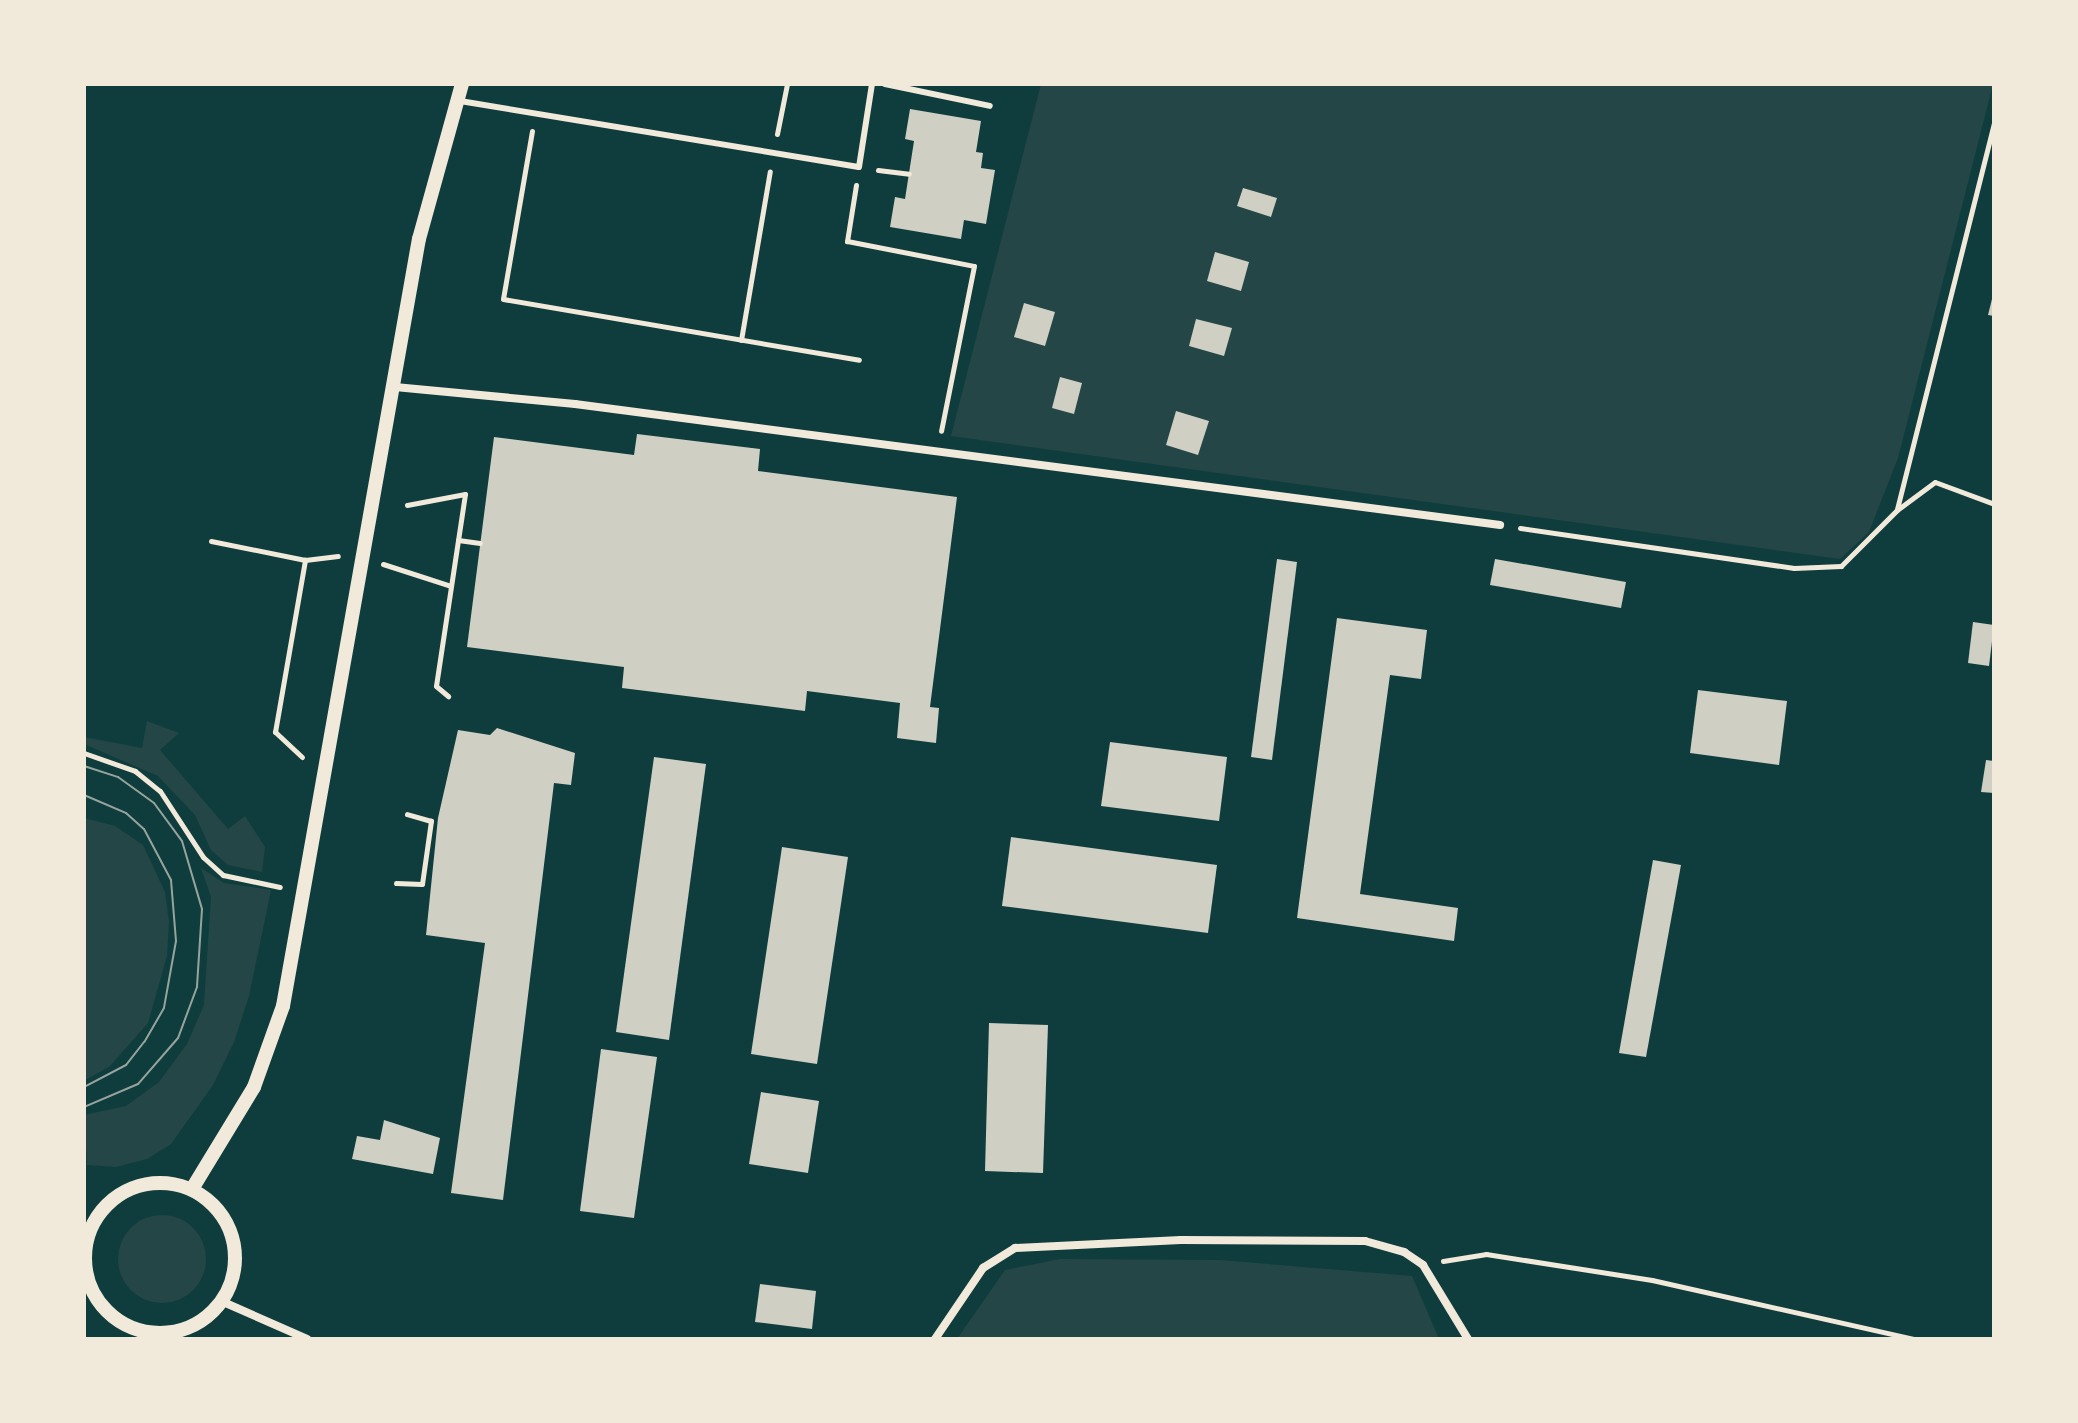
<!DOCTYPE html>
<html>
<head>
<meta charset="utf-8">
<style>
  body { margin:0 }
  #map { position:relative; width:2078px; height:1423px; overflow:hidden; background:#0f3d3e; font-family:Signika,sans-serif }
  div>[style] { position:absolute }
  .green>* { inset:0; background:#244646 }
  .round { border-radius:50% }
  .building>* { inset:0; background:#cfcfc3 }
  .path>* { height:5px; margin:-2.5px; padding:0 2.5px; transform-origin:2.5px; border-radius:2.5px; background:#f1e9da }
  .service>* { height:6px; margin:-3px; padding:0 3px; transform-origin:3px; border-radius:3px; background:#f1e9da }
  .minor>* { height:8px; margin:-4px; padding:0 4px; transform-origin:4px; border-radius:4px; background:#f1e9da }
  .tertiary>* { height:14px; margin:-7px; padding:0 7px; transform-origin:7px; border-radius:7px; background:#f1e9da }
  .tertiary>.ring { margin:-7px; padding:0; box-sizing:content-box; background:none; border:14px solid #f1e9da; border-radius:50% }
  .tram>* { height:2px; margin:-1px; padding:0 1px; transform-origin:1px; border-radius:1px; background:#97a49c }
  span { translate:-50% -50%; white-space:nowrap; text-align:center; line-height:1.15; -webkit-text-stroke:7px #f1e9da; paint-order:stroke }
  .frame { position:absolute; inset:0; border:86px solid #f1e9da; pointer-events:none }
</style>
</head>
<body>
<div id="map">
  <div class="green">
    <i style="clip-path:polygon(1041px 84px,1993px 84px,1898px 458px,1869px 532px,1840px 559px,951px 436px)"></i>
    <i style="clip-path:polygon(147px 721px,179px 733px,160px 750px,228px 829px,245px 816px,265px 847px,262px 872px,228px 865px,211px 850px,195px 815px,158px 776px,84px 744px,84px 737px,142px 748px)"></i>
    <i style="clip-path:polygon(84px 818px,115px 826px,143px 845px,165px 892px,169px 922px,167px 956px,148px 1023px,110px 1066px,84px 1081px)"></i>
    <i style="clip-path:polygon(201px 868px,224px 883px,271px 890px,249px 996px,234px 1042px,213px 1085px,171px 1144px,147px 1159px,116px 1167px,87px 1165px,84px 1115px,126px 1106px,159px 1082px,187px 1044px,204px 1005px,211px 897px)"></i>
    <i class="round" style="left:118px;top:1215px;width:88px;height:88px"></i>
    <i style="clip-path:polygon(1060px 1259px,1220px 1260px,1412px 1276px,1439px 1339px,957px 1339px,1005px 1270px)"></i>
  </div>
  <div class="building">
    <i style="clip-path:polygon(910px 109px,981px 121px,976px 152px,983px 153px,981px 168px,995px 170px,986px 224px,964px 220px,961px 239px,890px 227px,895px 197px,905px 199px,914px 141px,905px 139px)"></i>
    <i style="clip-path:polygon(1243px 188px,1277px 198px,1271px 217px,1237px 206px)"></i>
    <i style="clip-path:polygon(1215px 252px,1249px 262px,1241px 291px,1207px 281px)"></i>
    <i style="clip-path:polygon(1993px 295px,1994px 295px,1994px 316px,1988px 315px)"></i>
    <i style="clip-path:polygon(1024px 303px,1055px 312px,1045px 346px,1014px 337px)"></i>
    <i style="clip-path:polygon(1196px 319px,1232px 328px,1224px 356px,1189px 346px)"></i>
    <i style="clip-path:polygon(1060px 377px,1082px 383px,1074px 414px,1052px 408px)"></i>
    <i style="clip-path:polygon(1176px 411px,1209px 421px,1198px 455px,1166px 445px)"></i>
    <i style="clip-path:polygon(637px 434px,760px 449px,758px 471px,957px 497px,930px 707px,939px 708px,936px 743px,897px 738px,900px 703px,807px 691px,805px 711px,622px 688px,624px 667px,467px 647px,494px 437px,634px 455px)"></i>
    <i style="clip-path:polygon(1277px 559px,1297px 562px,1272px 760px,1251px 757px)"></i>
    <i style="clip-path:polygon(1495px 559px,1626px 582px,1621px 608px,1490px 585px)"></i>
    <i style="clip-path:polygon(1337px 618px,1427px 630px,1421px 679px,1390px 675px,1360px 894px,1458px 908px,1454px 941px,1297px 918px)"></i>
    <i style="clip-path:polygon(1973px 622px,1994px 625px,1989px 666px,1968px 663px)"></i>
    <i style="clip-path:polygon(1698px 690px,1787px 701px,1779px 765px,1690px 753px)"></i>
    <i style="clip-path:polygon(497px 728px,575px 753px,571px 785px,554px 783px,503px 1200px,451px 1193px,485px 943px,426px 935px,438px 818px,458px 730px,490px 735px)"></i>
    <i style="clip-path:polygon(1110px 742px,1227px 757px,1219px 821px,1101px 806px)"></i>
    <i style="clip-path:polygon(654px 757px,706px 764px,669px 1040px,616px 1032px)"></i>
    <i style="clip-path:polygon(1986px 760px,1994px 761px,1994px 793px,1981px 792px)"></i>
    <i style="clip-path:polygon(1011px 837px,1217px 865px,1208px 933px,1002px 906px)"></i>
    <i style="clip-path:polygon(782px 847px,848px 857px,817px 1064px,751px 1054px)"></i>
    <i style="clip-path:polygon(1653px 860px,1681px 865px,1646px 1057px,1619px 1053px)"></i>
    <i style="clip-path:polygon(989px 1023px,1048px 1025px,1043px 1173px,985px 1171px)"></i>
    <i style="clip-path:polygon(601px 1049px,657px 1057px,634px 1218px,580px 1211px)"></i>
    <i style="clip-path:polygon(761px 1092px,819px 1101px,808px 1173px,749px 1164px)"></i>
    <i style="clip-path:polygon(384px 1120px,440px 1138px,433px 1174px,352px 1159px,357px 1136px,380px 1140px)"></i>
    <i style="clip-path:polygon(760px 1284px,816px 1291px,812px 1329px,755px 1322px)"></i>
  </div>
  <div class="path">
    <i style="left:532px;top:131px;width:170px;rotate:99.8deg"></i>
    <i style="left:503px;top:299px;width:361px;rotate:9.7deg"></i>
    <i style="left:777px;top:134px;width:51px;rotate:-78.7deg"></i>
    <i style="left:878px;top:170px;width:31px;rotate:7deg"></i>
    <i style="left:856px;top:185px;width:57px;rotate:99.1deg"></i>
    <i style="left:847px;top:241px;width:129px;rotate:11.1deg"></i>
    <i style="left:974px;top:266px;width:168px;rotate:101.3deg"></i>
    <i style="left:741px;top:340px;width:171px;rotate:-80.3deg"></i>
    <i style="left:407px;top:505px;width:59px;rotate:-10.7deg"></i>
    <i style="left:465px;top:494px;width:194px;rotate:98.6deg"></i>
    <i style="left:436px;top:686px;width:16px;rotate:40deg"></i>
    <i style="left:1897px;top:509px;width:399px;rotate:-75.9deg"></i>
    <i style="left:1520px;top:528px;width:277px;rotate:8.3deg"></i>
    <i style="left:1794px;top:568px;width:47px;rotate:-2.4deg"></i>
    <i style="left:1841px;top:566px;width:79px;rotate:-45deg"></i>
    <i style="left:1897px;top:510px;width:47px;rotate:-36.4deg"></i>
    <i style="left:1935px;top:482px;width:63px;rotate:20.4deg"></i>
    <i style="left:458px;top:540px;width:22px;rotate:8deg"></i>
    <i style="left:211px;top:541px;width:96px;rotate:11.4deg"></i>
    <i style="left:305px;top:560px;width:33px;rotate:-7deg"></i>
    <i style="left:383px;top:564px;width:71px;rotate:17.9deg"></i>
    <i style="left:84px;top:753px;width:54px;rotate:19.4deg"></i>
    <i style="left:135px;top:771px;width:32px;rotate:39deg"></i>
    <i style="left:160px;top:791px;width:79px;rotate:56.9deg"></i>
    <i style="left:203px;top:857px;width:27px;rotate:42deg"></i>
    <i style="left:223px;top:875px;width:58px;rotate:11.9deg"></i>
    <i style="left:302px;top:757px;width:37px;rotate:-137deg"></i>
    <i style="left:275px;top:732px;width:175px;rotate:-80.1deg"></i>
    <i style="left:396px;top:883px;width:26px;rotate:2deg"></i>
    <i style="left:422px;top:884px;width:64px;rotate:-81.9deg"></i>
    <i style="left:431px;top:821px;width:25px;rotate:-164deg"></i>
    <i style="left:1443px;top:1261px;width:44px;rotate:-9.2deg"></i>
    <i style="left:1486px;top:1254px;width:168px;rotate:8.9deg"></i>
    <i style="left:1652px;top:1280px;width:268px;rotate:12.7deg"></i>
  </div>
  <div class="service">
    <i style="left:885px;top:84px;width:107px;rotate:11.8deg"></i>
    <i style="left:460px;top:101px;width:404px;rotate:9.4deg"></i>
    <i style="left:859px;top:167px;width:84px;rotate:-81.1deg"></i>
  </div>
  <div class="minor">
    <i style="left:395px;top:387px;width:181px;rotate:5.4deg"></i>
    <i style="left:575px;top:404px;width:933px;rotate:7.45deg"></i>
    <i style="left:221px;top:1301px;width:94px;rotate:23.8deg"></i>
    <i style="left:935px;top:1339px;width:86px;rotate:-55.9deg"></i>
    <i style="left:983px;top:1268px;width:38px;rotate:-32deg"></i>
    <i style="left:1015px;top:1248px;width:166px;rotate:-2.8deg"></i>
    <i style="left:1181px;top:1240px;width:184px;rotate:0.3deg"></i>
    <i style="left:1365px;top:1241px;width:41px;rotate:15.8deg"></i>
    <i style="left:1404px;top:1252px;width:23px;rotate:34deg"></i>
    <i style="left:1423px;top:1265px;width:87px;rotate:58.7deg"></i>
  </div>
  <div class="tertiary">
    <i class="ring" style="left:85px;top:1183px;width:136px;height:136px"></i>
    <i style="left:192px;top:1189px;width:119px;rotate:-58.7deg"></i>
    <i style="left:254px;top:1087px;width:86px;rotate:-70.3deg"></i>
    <i style="left:283px;top:1006px;width:779px;rotate:-79.95deg"></i>
    <i style="left:419px;top:239px;width:161px;rotate:-74.5deg"></i>
  </div>
  <div class="tram">
    <i style="left:84px;top:766px;width:36px;rotate:18deg"></i>
    <i style="left:118px;top:777px;width:44px;rotate:35.8deg"></i>
    <i style="left:154px;top:803px;width:47px;rotate:53.6deg"></i>
    <i style="left:182px;top:841px;width:71px;rotate:73.6deg"></i>
    <i style="left:202px;top:909px;width:78px;rotate:93.7deg"></i>
    <i style="left:197px;top:987px;width:54px;rotate:110.4deg"></i>
    <i style="left:178px;top:1038px;width:61px;rotate:131deg"></i>
    <i style="left:138px;top:1084px;width:59px;rotate:156.9deg"></i>
    <i style="left:84px;top:795px;width:46px;rotate:23.2deg"></i>
    <i style="left:126px;top:813px;width:24px;rotate:42deg"></i>
    <i style="left:144px;top:829px;width:58px;rotate:62.1deg"></i>
    <i style="left:171px;top:880px;width:61px;rotate:85.3deg"></i>
    <i style="left:176px;top:941px;width:68px;rotate:100.2deg"></i>
    <i style="left:164px;top:1008px;width:39px;rotate:120deg"></i>
    <i style="left:144px;top:1042px;width:29px;rotate:128deg"></i>
    <i style="left:126px;top:1065px;width:47px;rotate:152.4deg"></i>
  </div>
  <div class="frame"></div>
</div>
</body>
</html>
